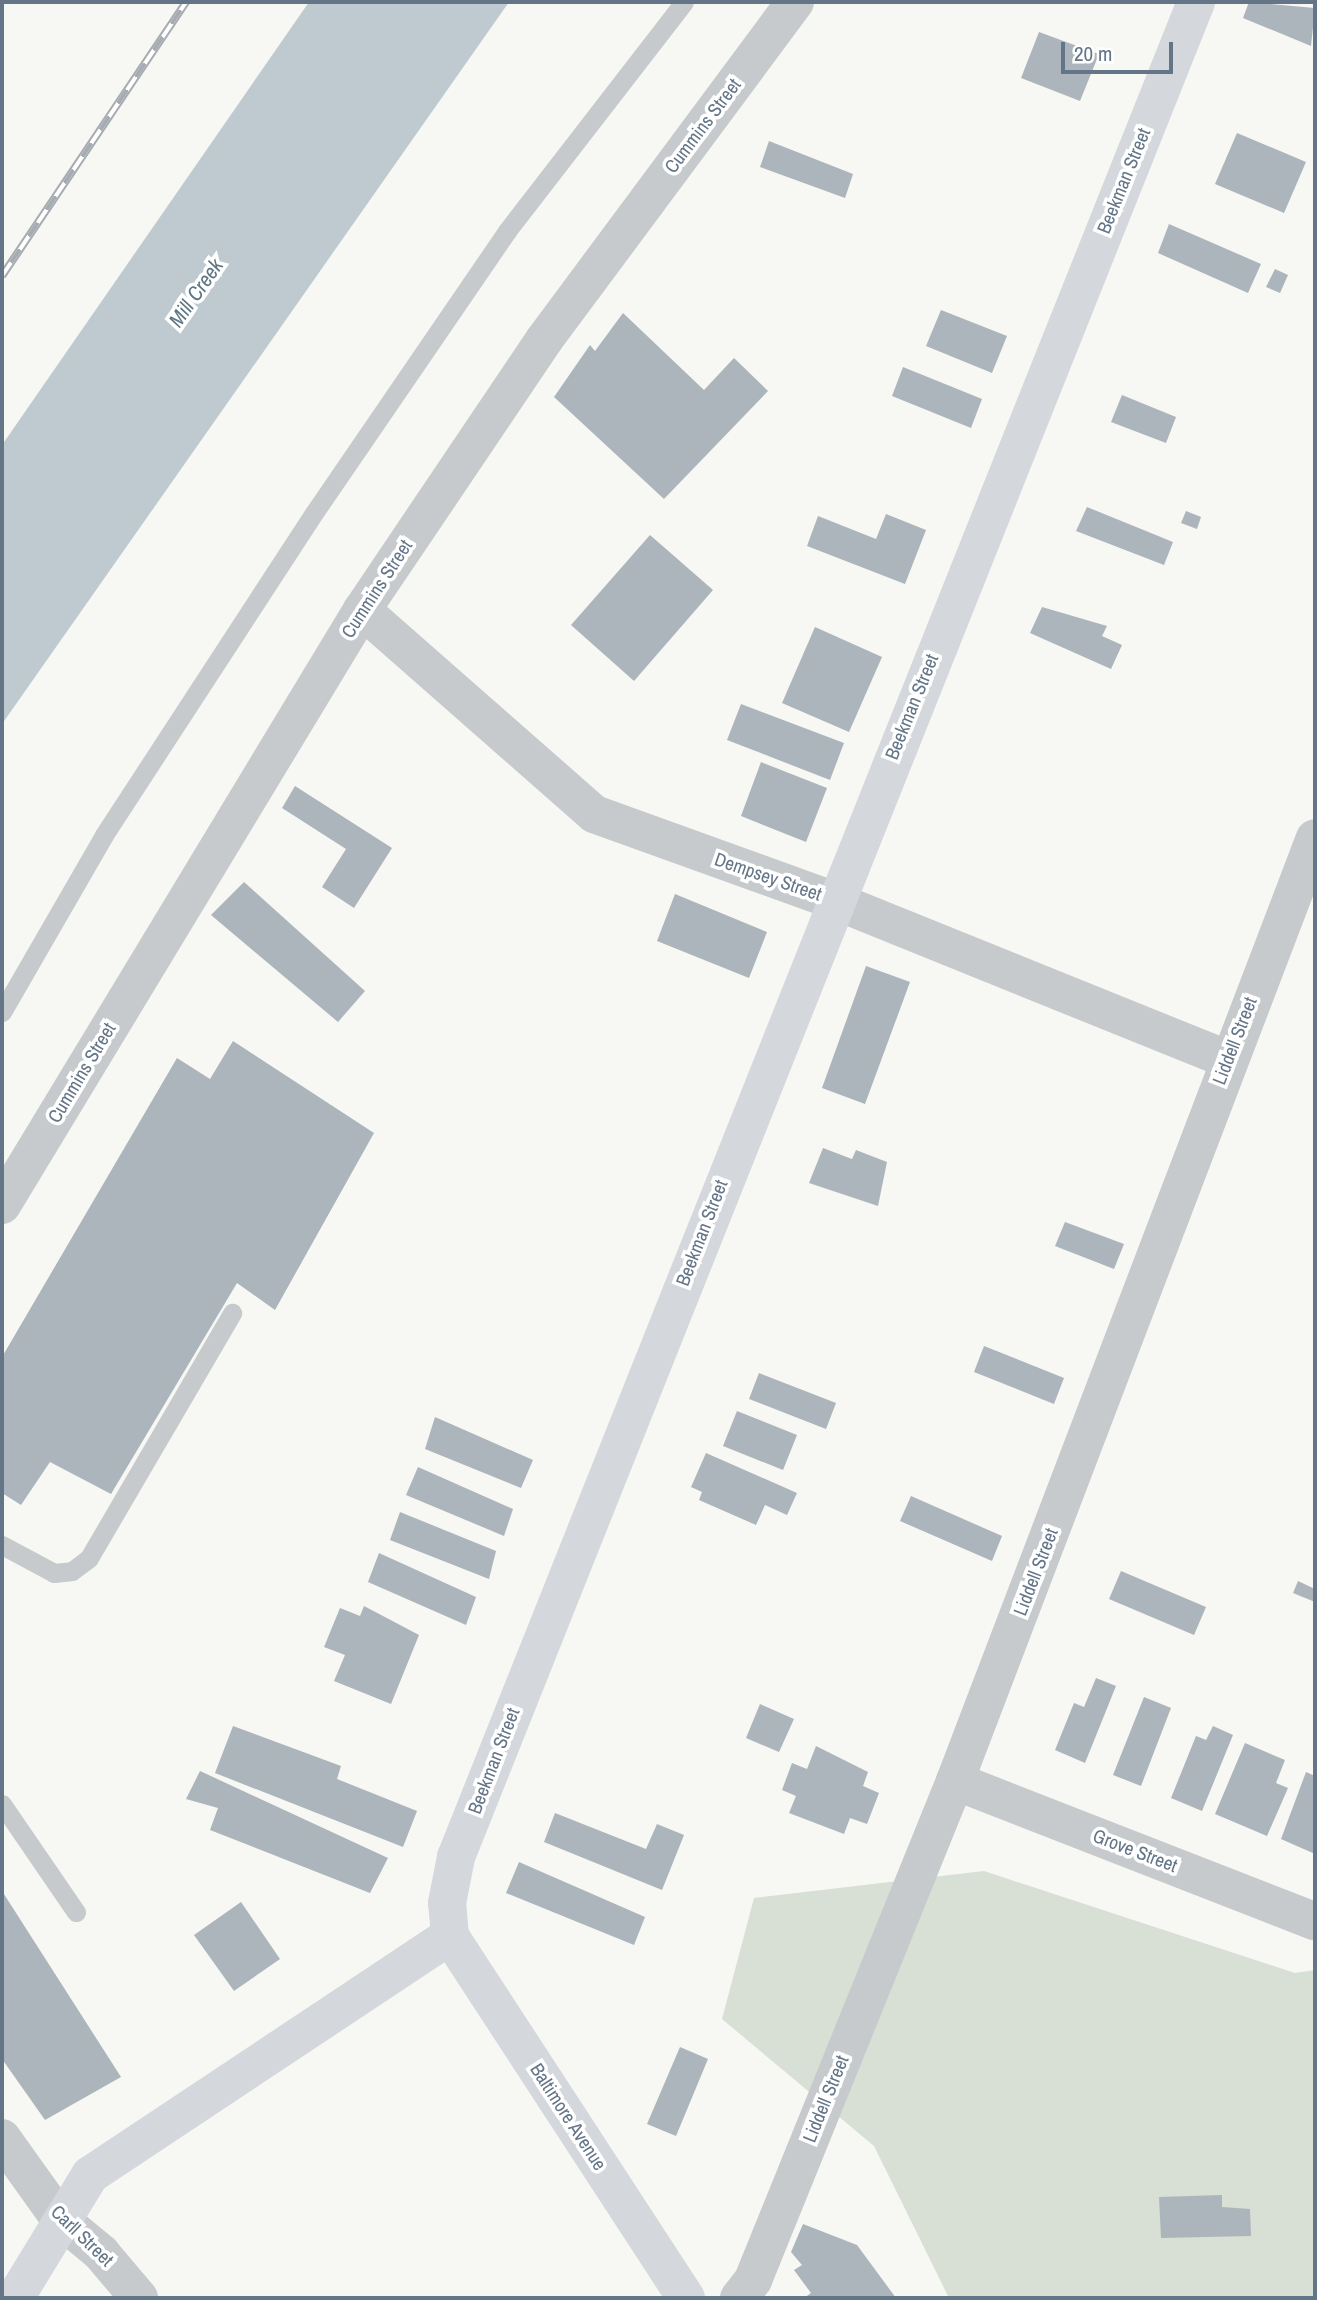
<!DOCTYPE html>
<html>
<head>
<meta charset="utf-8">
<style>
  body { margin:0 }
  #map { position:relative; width:1317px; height:2300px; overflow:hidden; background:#f7f7f3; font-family:"Archivo Narrow",sans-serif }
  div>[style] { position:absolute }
  .green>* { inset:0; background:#d8dfd4 }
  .water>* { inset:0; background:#bfcad0 }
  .building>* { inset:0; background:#acb5bb }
  .lane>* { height:19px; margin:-9.5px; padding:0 9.5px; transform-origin:9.5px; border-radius:9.5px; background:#c6cacd }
  .street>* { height:38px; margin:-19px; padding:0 19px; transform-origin:19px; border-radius:19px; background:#c6cacd }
  .secondary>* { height:38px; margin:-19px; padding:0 19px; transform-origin:19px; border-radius:19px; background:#d4d8dd }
  .rail>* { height:8px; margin-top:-4px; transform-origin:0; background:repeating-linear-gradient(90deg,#fff 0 16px,#a6acb2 0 32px); box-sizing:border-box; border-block:2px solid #a6acb2 }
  span { translate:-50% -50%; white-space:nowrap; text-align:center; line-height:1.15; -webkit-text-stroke:7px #fff; paint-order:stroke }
  .street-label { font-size:19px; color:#637587 }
  .water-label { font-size:21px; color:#5f7783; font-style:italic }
  .frame { position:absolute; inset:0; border:4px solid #637587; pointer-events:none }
  .scale { position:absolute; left:1061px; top:42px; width:112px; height:32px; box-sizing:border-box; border:4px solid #637587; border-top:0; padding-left:9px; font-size:21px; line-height:24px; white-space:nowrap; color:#637587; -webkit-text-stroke:5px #fff; paint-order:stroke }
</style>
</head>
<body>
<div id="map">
  <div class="green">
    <i style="clip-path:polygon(984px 1871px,1295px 1973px,1315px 1970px,1315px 2298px,949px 2298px,874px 2146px,722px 2019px,754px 1898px)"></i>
  </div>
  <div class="water">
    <i style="clip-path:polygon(309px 2px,509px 2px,2px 724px,2px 445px)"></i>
  </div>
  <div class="building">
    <i style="clip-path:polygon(1249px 2px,1315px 8px,1311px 46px,1243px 18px)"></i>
    <i style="clip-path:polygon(1039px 32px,1099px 54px,1080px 101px,1021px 78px)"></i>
    <i style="clip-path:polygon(1237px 133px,1306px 162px,1284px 213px,1215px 184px)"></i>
    <i style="clip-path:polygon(769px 141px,853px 174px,845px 198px,760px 167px)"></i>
    <i style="clip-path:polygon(1169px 224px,1261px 264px,1248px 293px,1158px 253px)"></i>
    <i style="clip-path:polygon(1275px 269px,1288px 275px,1280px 293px,1266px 287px)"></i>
    <i style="clip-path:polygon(941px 310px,1007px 336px,992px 373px,926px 346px)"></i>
    <i style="clip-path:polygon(623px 313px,704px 390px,734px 358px,768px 391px,664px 499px,554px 397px,590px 345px,595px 351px)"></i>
    <i style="clip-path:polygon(903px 367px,982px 399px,971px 428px,892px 396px)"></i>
    <i style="clip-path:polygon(1122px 395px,1176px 417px,1166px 443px,1111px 422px)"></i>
    <i style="clip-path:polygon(1087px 507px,1173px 542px,1164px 565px,1076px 531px)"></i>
    <i style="clip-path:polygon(1186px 511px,1201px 517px,1197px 529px,1181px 523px)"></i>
    <i style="clip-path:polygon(886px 514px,926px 530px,905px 584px,807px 546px,818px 516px,876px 539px)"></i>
    <i style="clip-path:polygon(650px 535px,713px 590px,634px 681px,571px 625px)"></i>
    <i style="clip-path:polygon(1042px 607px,1107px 626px,1102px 636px,1122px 645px,1111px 669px,1030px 633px)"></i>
    <i style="clip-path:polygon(815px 627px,882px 657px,849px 732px,782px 703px)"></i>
    <i style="clip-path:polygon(741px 704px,844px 743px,830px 780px,727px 740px)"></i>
    <i style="clip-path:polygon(761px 762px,827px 788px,806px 842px,741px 816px)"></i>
    <i style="clip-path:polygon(295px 786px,392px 848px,354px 908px,322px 887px,346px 849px,282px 808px)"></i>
    <i style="clip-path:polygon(244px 882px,365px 991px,338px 1022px,211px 915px)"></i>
    <i style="clip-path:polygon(675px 894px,767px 932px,749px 978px,657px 941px)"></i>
    <i style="clip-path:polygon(866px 966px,910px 982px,865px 1104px,822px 1088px)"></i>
    <i style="clip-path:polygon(233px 1041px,374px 1133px,275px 1310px,237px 1283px,111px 1494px,50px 1462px,21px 1505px,2px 1493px,2px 1357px,177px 1058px,210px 1079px)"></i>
    <i style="clip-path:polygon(823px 1148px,852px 1159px,856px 1150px,887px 1162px,878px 1206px,809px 1183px)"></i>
    <i style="clip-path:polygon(1065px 1222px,1124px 1244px,1114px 1269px,1055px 1246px)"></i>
    <i style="clip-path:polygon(984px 1346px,1064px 1378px,1054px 1404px,974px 1372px)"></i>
    <i style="clip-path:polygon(759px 1373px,836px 1403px,826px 1429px,749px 1399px)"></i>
    <i style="clip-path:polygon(737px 1411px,797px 1435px,783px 1470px,723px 1446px)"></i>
    <i style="clip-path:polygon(435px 1417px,533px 1460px,521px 1488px,425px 1449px)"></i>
    <i style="clip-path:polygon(706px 1453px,797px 1493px,787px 1515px,765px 1505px,756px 1525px,699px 1500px,702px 1492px,691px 1487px)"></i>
    <i style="clip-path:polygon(418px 1467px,513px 1509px,504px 1536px,406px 1495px)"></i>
    <i style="clip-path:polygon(911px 1496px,1002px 1536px,992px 1561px,900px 1521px)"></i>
    <i style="clip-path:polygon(400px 1512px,496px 1551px,489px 1579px,390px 1540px)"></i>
    <i style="clip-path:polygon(379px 1553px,476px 1597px,466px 1625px,368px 1582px)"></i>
    <i style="clip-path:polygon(1121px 1571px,1206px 1607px,1194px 1635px,1109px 1599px)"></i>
    <i style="clip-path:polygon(1298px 1581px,1315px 1589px,1315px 1602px,1293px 1593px)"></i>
    <i style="clip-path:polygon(364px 1606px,419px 1635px,391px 1704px,334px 1681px,345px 1655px,324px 1647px,340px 1608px,360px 1616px)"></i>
    <i style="clip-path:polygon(1096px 1678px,1116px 1686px,1085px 1763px,1055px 1750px,1074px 1703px,1084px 1707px)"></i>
    <i style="clip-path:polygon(1144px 1697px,1171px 1708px,1141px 1786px,1113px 1775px)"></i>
    <i style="clip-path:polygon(760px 1704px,794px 1719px,779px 1752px,746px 1738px)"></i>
    <i style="clip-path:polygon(233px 1726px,341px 1766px,337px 1779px,417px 1811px,403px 1847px,215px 1773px)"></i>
    <i style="clip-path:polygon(1213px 1726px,1233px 1735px,1202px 1811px,1171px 1798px,1196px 1736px,1206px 1740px)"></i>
    <i style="clip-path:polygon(1245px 1743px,1285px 1760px,1276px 1783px,1288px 1788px,1267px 1836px,1215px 1814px)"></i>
    <i style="clip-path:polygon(816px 1746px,868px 1772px,863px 1786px,879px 1793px,867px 1824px,850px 1818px,844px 1834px,789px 1813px,796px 1796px,782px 1790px,792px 1763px,807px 1769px)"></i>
    <i style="clip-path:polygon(200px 1771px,388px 1858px,370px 1893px,210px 1830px,218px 1808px,186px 1799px)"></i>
    <i style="clip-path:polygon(1306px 1772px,1315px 1776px,1315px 1854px,1281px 1839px)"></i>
    <i style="clip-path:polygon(555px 1813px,646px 1849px,657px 1824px,684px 1835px,662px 1890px,544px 1842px)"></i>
    <i style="clip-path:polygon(519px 1862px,645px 1917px,634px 1945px,506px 1893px)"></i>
    <i style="clip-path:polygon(2px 1891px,121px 2077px,45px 2120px,2px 2059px)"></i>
    <i style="clip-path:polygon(241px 1902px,280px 1959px,234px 1991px,194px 1935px)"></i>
    <i style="clip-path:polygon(680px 2047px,708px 2059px,676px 2136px,647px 2124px)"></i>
    <i style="clip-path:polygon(1222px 2195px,1222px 2207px,1250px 2209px,1251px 2236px,1161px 2238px,1159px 2197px)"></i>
    <i style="clip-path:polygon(803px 2224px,857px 2245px,896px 2298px,804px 2298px,811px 2293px,794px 2270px,802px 2265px,791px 2252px)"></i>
  </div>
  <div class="lane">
    <i style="left:2px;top:1012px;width:204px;rotate:-60deg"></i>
    <i style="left:104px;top:835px;width:384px;rotate:-56.9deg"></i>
    <i style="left:314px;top:513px;width:342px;rotate:-55.6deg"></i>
    <i style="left:507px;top:231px;width:289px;rotate:-52.3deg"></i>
    <i style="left:2px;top:1545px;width:59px;rotate:28.3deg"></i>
    <i style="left:54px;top:1573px;width:18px;rotate:-6deg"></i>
    <i style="left:72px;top:1571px;width:21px;rotate:-37deg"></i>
    <i style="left:89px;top:1558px;width:284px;rotate:-59.7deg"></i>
    <i style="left:2px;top:1804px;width:131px;rotate:55.6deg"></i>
  </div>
  <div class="street">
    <i style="left:362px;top:610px;width:309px;rotate:41.3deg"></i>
    <i style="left:594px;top:814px;width:254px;rotate:19.8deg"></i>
    <i style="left:833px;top:900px;width:425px;rotate:22deg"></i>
    <i style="left:2px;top:1205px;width:695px;rotate:-58.82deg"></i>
    <i style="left:362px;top:610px;width:326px;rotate:-56deg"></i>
    <i style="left:544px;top:340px;width:421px;rotate:-53.4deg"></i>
    <i style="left:955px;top:1781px;width:386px;rotate:21.3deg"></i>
    <i style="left:2px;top:2138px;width:98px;rotate:54.5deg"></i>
    <i style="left:59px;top:2218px;width:55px;rotate:39.8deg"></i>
    <i style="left:101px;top:2253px;width:59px;rotate:49.8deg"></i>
    <i style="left:739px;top:2298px;width:23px;rotate:-52deg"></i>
    <i style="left:753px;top:2280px;width:538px;rotate:-67.96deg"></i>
    <i style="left:955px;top:1781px;width:1009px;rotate:-69.11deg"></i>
  </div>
  <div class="secondary">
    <i style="left:15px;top:2298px;width:144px;rotate:-58.6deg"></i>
    <i style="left:90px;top:2175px;width:432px;rotate:-33.6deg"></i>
    <i style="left:686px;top:2298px;width:432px;rotate:-123.1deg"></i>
    <i style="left:450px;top:1936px;width:33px;rotate:-95deg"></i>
    <i style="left:447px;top:1903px;width:47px;rotate:-78.9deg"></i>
    <i style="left:456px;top:1857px;width:1997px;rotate:-68.25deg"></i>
  </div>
  <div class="rail">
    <i style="left:2px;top:276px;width:330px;rotate:-56.1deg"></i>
  </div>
  <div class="street-label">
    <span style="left:703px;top:126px;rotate:-53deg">Cummins Street</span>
    <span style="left:1124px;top:181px;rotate:-68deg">Beekman Street</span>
    <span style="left:377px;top:589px;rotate:-57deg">Cummins Street</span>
    <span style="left:912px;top:707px;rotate:-68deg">Beekman Street</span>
    <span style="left:768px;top:877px;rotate:19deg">Dempsey Street</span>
    <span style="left:1235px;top:1041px;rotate:-69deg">Liddell Street</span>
    <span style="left:82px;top:1073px;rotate:-59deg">Cummins Street</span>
    <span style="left:702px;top:1233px;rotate:-69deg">Beekman Street</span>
    <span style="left:1036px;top:1572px;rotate:-69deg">Liddell Street</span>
    <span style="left:494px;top:1761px;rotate:-69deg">Beekman Street</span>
    <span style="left:1135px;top:1851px;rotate:21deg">Grove Street</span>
    <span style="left:826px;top:2099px;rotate:-68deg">Liddell Street</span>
    <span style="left:568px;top:2117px;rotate:57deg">Baltimore Avenue</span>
    <span style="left:82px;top:2236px;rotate:44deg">Carll Street</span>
  </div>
  <div class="water-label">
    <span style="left:196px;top:293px;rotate:-55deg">Mill Creek</span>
  </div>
  <div class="frame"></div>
  <div class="scale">20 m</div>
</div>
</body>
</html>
